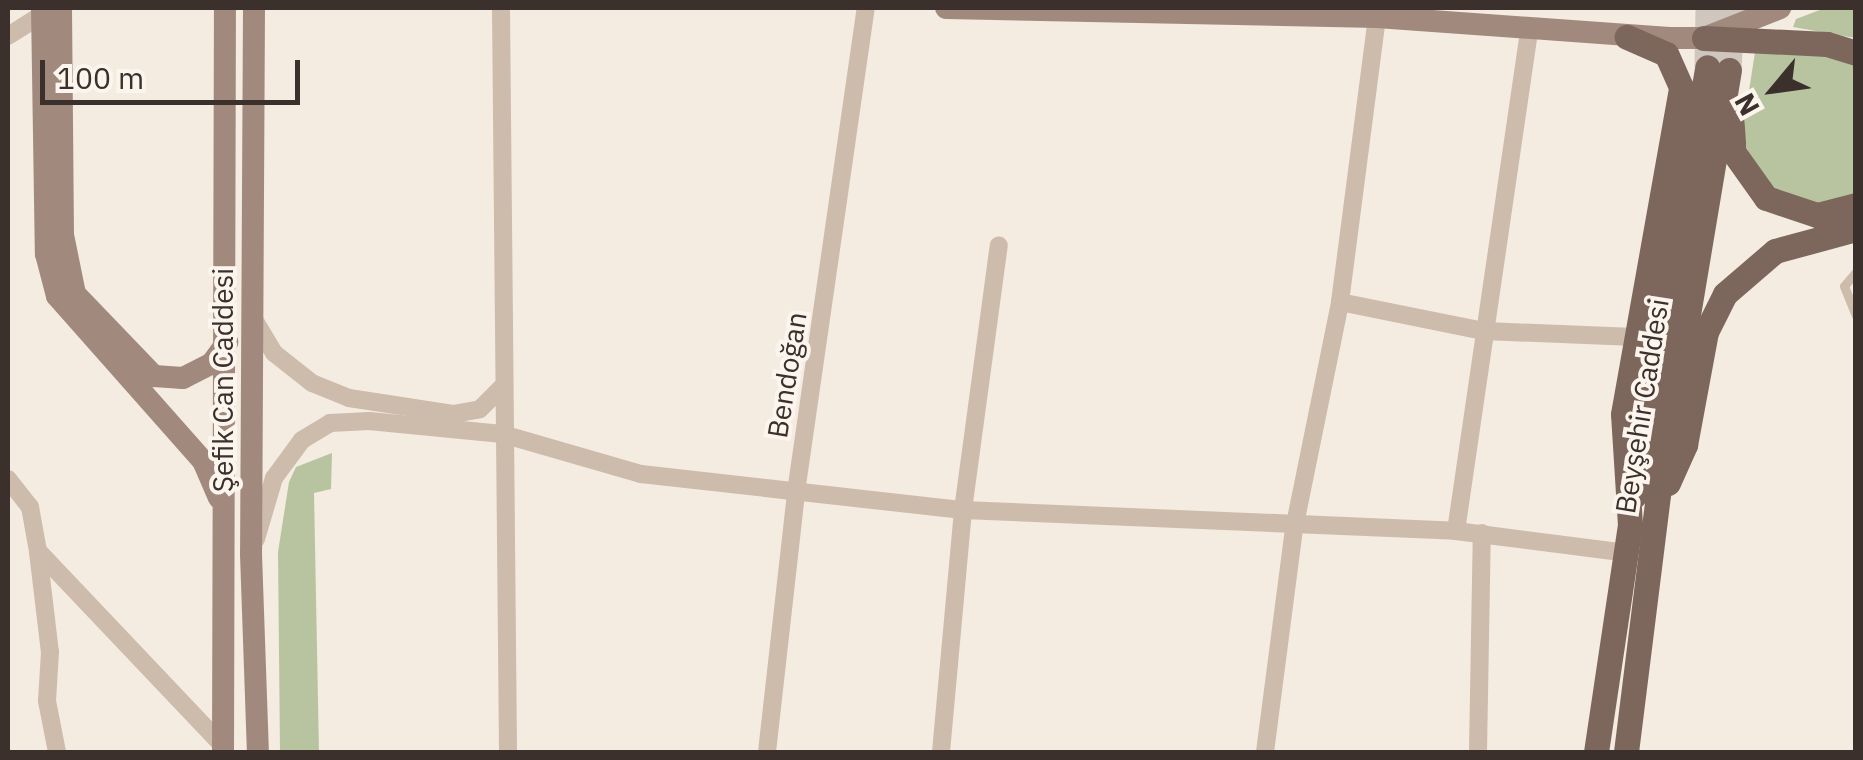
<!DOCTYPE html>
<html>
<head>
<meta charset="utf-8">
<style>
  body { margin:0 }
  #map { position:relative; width:1863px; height:760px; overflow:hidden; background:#f4ebe1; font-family:"IBM Plex Sans",sans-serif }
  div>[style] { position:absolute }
  .green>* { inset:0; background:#b8c4a0 }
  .primary-tunnel>* { height:25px; margin-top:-12.5px; transform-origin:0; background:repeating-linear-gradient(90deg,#cfc6bd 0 25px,transparent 0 37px) }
  .lane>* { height:9px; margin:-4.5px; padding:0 4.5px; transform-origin:4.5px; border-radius:4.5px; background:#cdbbac }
  .street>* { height:18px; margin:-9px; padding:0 9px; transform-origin:9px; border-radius:9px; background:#cdbbac }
  .secondary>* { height:22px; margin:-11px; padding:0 11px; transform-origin:11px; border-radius:11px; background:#a18a7d }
  .primary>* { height:25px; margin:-12.5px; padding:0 12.5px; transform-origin:12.5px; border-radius:12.5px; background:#7d675c }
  span { translate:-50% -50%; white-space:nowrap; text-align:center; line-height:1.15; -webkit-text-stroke:8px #fbf5ee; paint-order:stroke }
  .street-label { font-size:28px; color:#3b302b }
  .frame { position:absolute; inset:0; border:10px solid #3b302b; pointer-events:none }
  .north { position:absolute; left:1723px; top:40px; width:100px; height:100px; -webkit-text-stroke:8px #fbf5ee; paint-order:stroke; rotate:241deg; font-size:28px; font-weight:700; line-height:40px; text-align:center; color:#3b302b }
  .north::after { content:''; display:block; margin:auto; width:35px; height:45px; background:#3b302b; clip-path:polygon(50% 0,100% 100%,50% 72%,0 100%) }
  .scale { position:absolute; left:40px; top:60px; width:260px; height:45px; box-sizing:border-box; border:5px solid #3b302b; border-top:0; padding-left:12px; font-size:30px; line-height:35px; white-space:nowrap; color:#3b302b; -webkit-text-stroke:8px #fbf5ee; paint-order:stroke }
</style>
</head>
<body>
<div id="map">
  <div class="green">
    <i style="clip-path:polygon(1825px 8px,1855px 8px,1855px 38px,1793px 27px,1796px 19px)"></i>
    <i style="clip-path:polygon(1755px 52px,1839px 55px,1855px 64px,1855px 197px,1834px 205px,1796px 203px,1768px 188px,1750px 162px,1743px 130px)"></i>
    <i style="clip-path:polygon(332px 453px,331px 489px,314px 493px,319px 752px,280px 752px,278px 552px,289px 482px,296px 467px)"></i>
  </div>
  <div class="primary-tunnel">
    <i style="left:1707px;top:67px;width:59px;rotate:-89deg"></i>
    <i style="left:1729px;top:70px;width:62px;rotate:-87.2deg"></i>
  </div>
  <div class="lane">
    <i style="left:1856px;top:272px;width:18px;rotate:131deg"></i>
    <i style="left:1844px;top:286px;width:31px;rotate:68deg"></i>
  </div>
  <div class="street">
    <i style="left:501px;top:8px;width:744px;rotate:89.46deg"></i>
    <i style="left:8px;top:36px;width:41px;rotate:-32.2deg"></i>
    <i style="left:1340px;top:302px;width:147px;rotate:11.4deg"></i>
    <i style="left:1484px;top:331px;width:151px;rotate:2.3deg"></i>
    <i style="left:253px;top:318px;width:41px;rotate:59deg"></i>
    <i style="left:274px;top:353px;width:48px;rotate:38.3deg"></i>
    <i style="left:312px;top:383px;width:40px;rotate:22deg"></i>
    <i style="left:349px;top:398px;width:105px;rotate:8.7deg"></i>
    <i style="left:453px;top:414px;width:27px;rotate:-10deg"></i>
    <i style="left:480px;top:409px;width:30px;rotate:-45deg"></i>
    <i style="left:8px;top:479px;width:36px;rotate:52deg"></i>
    <i style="left:30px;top:507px;width:45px;rotate:79.7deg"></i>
    <i style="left:38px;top:551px;width:269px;rotate:46.5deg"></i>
    <i style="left:1456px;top:531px;width:504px;rotate:-81.68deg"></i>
    <i style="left:256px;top:539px;width:64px;rotate:-73.6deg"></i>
    <i style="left:274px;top:478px;width:47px;rotate:-53.6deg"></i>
    <i style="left:302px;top:440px;width:33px;rotate:-31deg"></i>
    <i style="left:330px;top:423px;width:39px;rotate:-3deg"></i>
    <i style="left:369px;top:421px;width:134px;rotate:5.6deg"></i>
    <i style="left:502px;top:434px;width:145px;rotate:16.1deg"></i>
    <i style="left:641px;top:474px;width:324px;rotate:6.4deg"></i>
    <i style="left:963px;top:510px;width:493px;rotate:2.4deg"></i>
    <i style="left:1456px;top:531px;width:172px;rotate:7.3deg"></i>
    <i style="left:38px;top:552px;width:101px;rotate:83.2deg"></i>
    <i style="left:50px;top:652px;width:49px;rotate:93.5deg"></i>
    <i style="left:47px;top:701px;width:52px;rotate:78.9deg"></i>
    <i style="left:767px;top:752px;width:262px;rotate:-83.6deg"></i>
    <i style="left:796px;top:492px;width:489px;rotate:-81.8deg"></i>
    <i style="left:941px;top:752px;width:243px;rotate:-84.8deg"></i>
    <i style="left:963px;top:510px;width:267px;rotate:-82.3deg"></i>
    <i style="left:1265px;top:752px;width:225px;rotate:-82.6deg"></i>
    <i style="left:1294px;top:529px;width:232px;rotate:-78.5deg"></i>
    <i style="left:1340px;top:302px;width:287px;rotate:-82.6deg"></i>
    <i style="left:1478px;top:752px;width:219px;rotate:-89deg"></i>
  </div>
  <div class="secondary">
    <i style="left:42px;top:8px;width:246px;rotate:89.1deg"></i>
    <i style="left:46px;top:254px;width:43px;rotate:75.3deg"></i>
    <i style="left:57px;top:296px;width:220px;rotate:48.5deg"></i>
    <i style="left:203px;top:461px;width:40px;rotate:66.6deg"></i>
    <i style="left:61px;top:8px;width:227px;rotate:89.5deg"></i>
    <i style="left:63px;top:235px;width:60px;rotate:78.5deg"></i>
    <i style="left:75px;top:294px;width:114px;rotate:46.1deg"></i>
    <i style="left:154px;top:376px;width:29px;rotate:4deg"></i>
    <i style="left:183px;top:378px;width:33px;rotate:-27deg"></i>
    <i style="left:212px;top:363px;width:26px;rotate:-54deg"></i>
    <i style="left:254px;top:8px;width:546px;rotate:90.31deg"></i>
    <i style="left:251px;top:554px;width:198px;rotate:88deg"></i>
    <i style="left:946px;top:8px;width:431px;rotate:1.2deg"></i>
    <i style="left:1377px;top:17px;width:293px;rotate:4.1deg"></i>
    <i style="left:1669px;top:38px;width:35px"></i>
    <i style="left:1704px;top:38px;width:82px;rotate:-21.5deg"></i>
    <i style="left:223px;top:752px;width:744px;rotate:-89.85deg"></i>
  </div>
  <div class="primary">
    <i style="left:1704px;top:38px;width:123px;rotate:2.8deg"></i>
    <i style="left:1827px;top:44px;width:30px;rotate:17deg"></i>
    <i style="left:1731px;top:114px;width:39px;rotate:86deg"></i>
    <i style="left:1734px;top:153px;width:55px;rotate:54.6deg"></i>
    <i style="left:1766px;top:198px;width:54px;rotate:18.4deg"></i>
    <i style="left:1817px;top:215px;width:40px;rotate:-14.4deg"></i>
    <i style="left:1668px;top:483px;width:42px;rotate:-65.9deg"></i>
    <i style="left:1685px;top:445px;width:115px;rotate:-79.5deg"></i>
    <i style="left:1706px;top:332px;width:42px;rotate:-63.4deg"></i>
    <i style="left:1725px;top:294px;width:66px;rotate:-40.7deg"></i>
    <i style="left:1775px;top:251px;width:84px;rotate:-15.2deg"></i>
    <i style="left:1634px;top:496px;width:435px;rotate:-80.3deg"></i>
    <i style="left:1596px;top:752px;width:230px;rotate:-81.5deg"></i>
    <i style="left:1630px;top:525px;width:111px;rotate:-93.6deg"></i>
    <i style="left:1623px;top:414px;width:332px;rotate:-79.9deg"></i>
    <i style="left:1681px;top:87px;width:36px;rotate:-114deg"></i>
    <i style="left:1666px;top:54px;width:43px;rotate:-156.4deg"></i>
    <i style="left:1626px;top:752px;width:260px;rotate:-82.9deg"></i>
    <i style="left:1658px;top:494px;width:430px;rotate:-80.5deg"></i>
  </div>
  <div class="street-label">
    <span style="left:787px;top:375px;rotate:-81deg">Bendoğan</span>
    <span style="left:223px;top:380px;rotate:-90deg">Şefik Can Caddesi</span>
    <span style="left:1642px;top:406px;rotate:-81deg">Beyşehir Caddesi</span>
  </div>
  <div class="frame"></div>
  <div class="north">N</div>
  <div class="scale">100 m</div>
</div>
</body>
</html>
